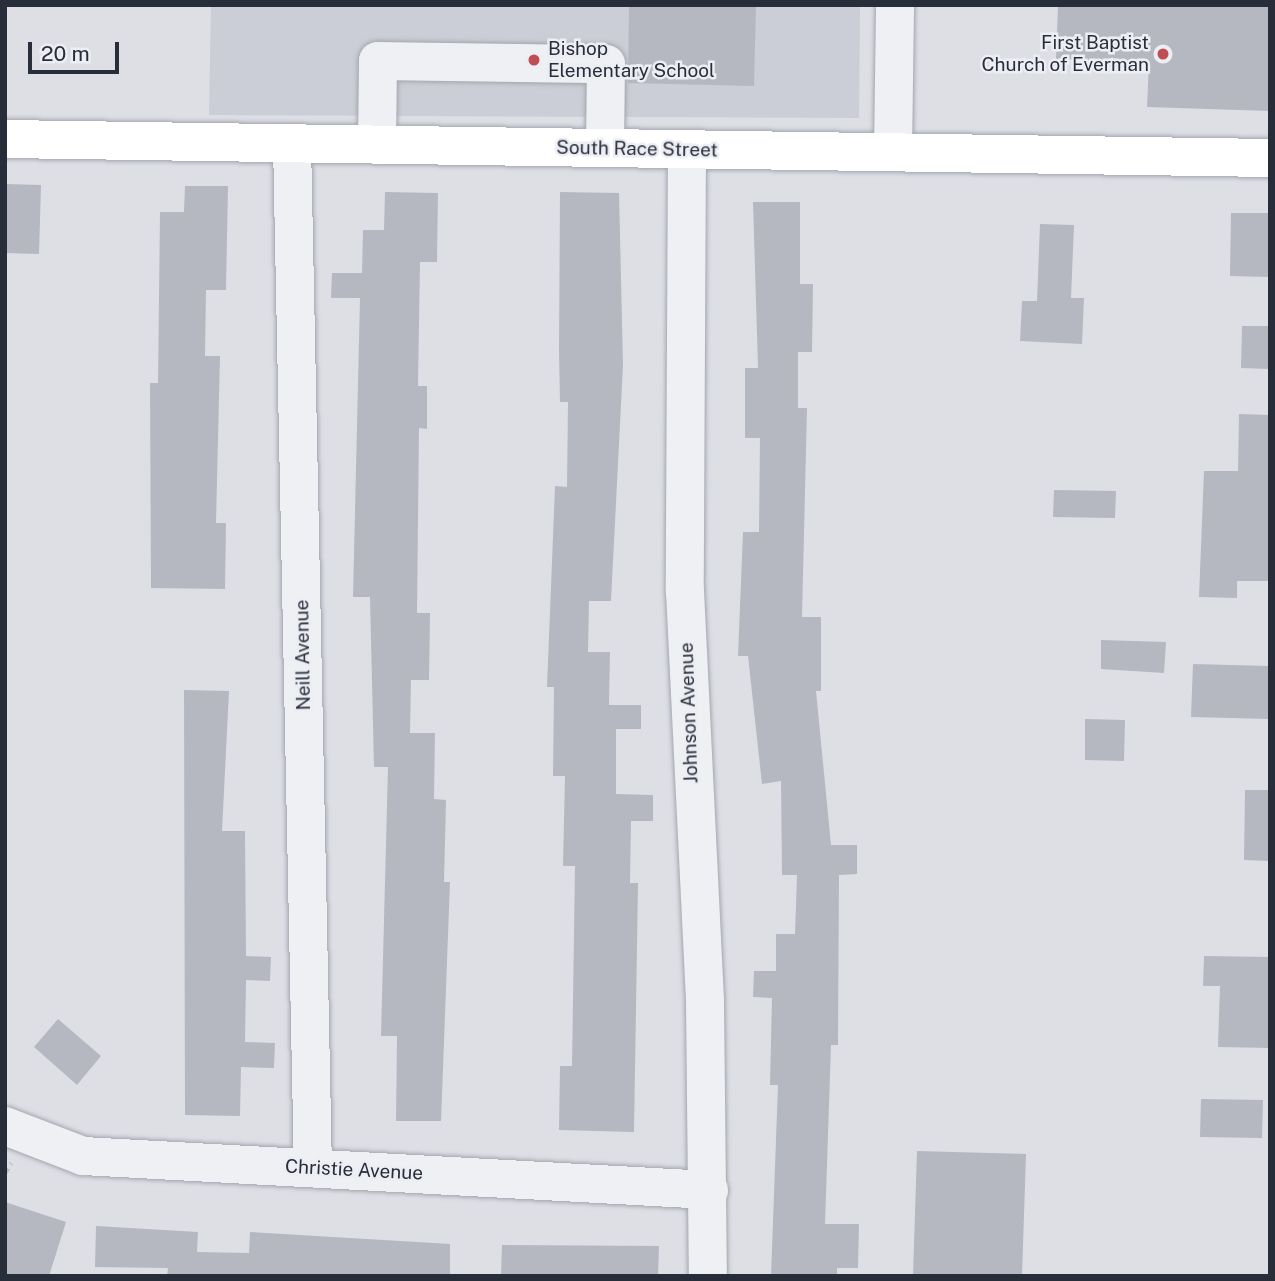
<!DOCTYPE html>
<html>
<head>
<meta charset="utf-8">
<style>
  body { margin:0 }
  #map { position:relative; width:1275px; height:1281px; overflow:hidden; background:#dddfe5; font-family:"Public Sans",sans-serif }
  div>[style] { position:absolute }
  .built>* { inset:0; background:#cbced6 }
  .building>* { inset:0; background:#b5b8c1 }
  .path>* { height:4.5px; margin-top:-2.25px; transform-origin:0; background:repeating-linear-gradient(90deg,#bbbdc4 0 5px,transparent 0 10px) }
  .roads { filter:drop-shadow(0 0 2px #a3a6ae) drop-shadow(0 0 2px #a3a6ae) }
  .minor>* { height:38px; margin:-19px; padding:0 19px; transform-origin:19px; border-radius:19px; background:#eff0f4 }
  .major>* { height:38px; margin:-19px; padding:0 19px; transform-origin:19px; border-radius:19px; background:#fff }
  .dots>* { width:19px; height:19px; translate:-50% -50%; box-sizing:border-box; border:4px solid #eceef3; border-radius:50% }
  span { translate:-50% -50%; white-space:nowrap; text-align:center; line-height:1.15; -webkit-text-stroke:5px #eceef3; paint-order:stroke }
  .poi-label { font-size:19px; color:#282d3a }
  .right { translate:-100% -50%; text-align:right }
  .left { translate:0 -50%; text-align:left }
  .street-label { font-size:19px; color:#282d3a }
  .frame { position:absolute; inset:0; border:7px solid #282d3a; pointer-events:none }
  .scale { position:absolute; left:28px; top:42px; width:91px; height:32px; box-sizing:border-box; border:4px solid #282d3a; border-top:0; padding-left:9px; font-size:21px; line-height:24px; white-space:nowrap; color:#282d3a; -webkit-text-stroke:5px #eceef3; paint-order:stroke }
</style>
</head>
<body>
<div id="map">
  <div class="built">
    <i style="clip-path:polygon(211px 5px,860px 5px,859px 118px,209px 115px)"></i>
  </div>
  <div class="building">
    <i style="clip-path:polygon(629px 5px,756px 5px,754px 86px,628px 83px)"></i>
    <i style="clip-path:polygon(1058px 5px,1270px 5px,1270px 111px,1147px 107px,1149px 62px,1056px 59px)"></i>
    <i style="clip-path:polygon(5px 184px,41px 185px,39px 254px,5px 253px)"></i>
    <i style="clip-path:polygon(185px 186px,228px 186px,226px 290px,206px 290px,205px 356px,220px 356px,216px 523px,226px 523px,225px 589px,151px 588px,150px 383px,158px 383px,160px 212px,184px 212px)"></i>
    <i style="clip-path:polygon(385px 192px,438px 193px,437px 262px,420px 262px,418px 386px,427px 386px,427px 429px,419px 428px,417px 613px,430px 613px,429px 680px,411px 680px,410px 733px,435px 733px,434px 799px,446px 800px,444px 882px,450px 882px,441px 1121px,396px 1121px,397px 1036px,381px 1036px,388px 767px,374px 767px,370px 597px,353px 597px,360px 298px,331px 298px,332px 273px,362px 273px,363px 230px,384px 230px)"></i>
    <i style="clip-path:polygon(560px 192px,619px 193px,623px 365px,611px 601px,589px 601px,588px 652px,610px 652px,609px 705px,641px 705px,641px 729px,616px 729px,616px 794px,653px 795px,653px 821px,631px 821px,630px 883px,638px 883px,634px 1132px,559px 1130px,560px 1066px,572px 1066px,575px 866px,563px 866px,565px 776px,553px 776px,554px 687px,547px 687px,555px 486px,567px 487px,568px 402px,560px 402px,559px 351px)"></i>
    <i style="clip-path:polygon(753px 202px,800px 202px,800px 284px,813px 284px,812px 352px,798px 352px,798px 408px,807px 408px,802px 617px,821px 617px,821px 691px,816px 691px,831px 845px,857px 845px,857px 874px,839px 875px,838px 1045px,831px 1045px,825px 1224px,859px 1224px,858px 1268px,837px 1268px,837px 1276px,771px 1276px,778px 1085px,770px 1085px,772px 998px,753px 997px,754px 971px,776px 971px,776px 934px,795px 934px,797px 875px,782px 875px,781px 781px,762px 784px,748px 656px,738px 656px,743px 532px,759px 532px,760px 438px,745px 438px,745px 368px,758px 368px)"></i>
    <i style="clip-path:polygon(1231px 213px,1270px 213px,1270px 277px,1230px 276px)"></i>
    <i style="clip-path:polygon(1040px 224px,1074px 225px,1071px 298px,1084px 298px,1082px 344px,1020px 341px,1022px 301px,1037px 301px)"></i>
    <i style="clip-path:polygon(1242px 326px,1270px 326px,1270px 369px,1241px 368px)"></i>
    <i style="clip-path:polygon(1239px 414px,1270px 415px,1270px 581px,1237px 581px,1237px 598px,1199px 597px,1204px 471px,1238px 471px)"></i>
    <i style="clip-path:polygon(1054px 490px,1116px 491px,1115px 518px,1053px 517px)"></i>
    <i style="clip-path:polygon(1101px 640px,1166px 642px,1164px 673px,1101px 669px)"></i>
    <i style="clip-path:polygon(1193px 664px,1270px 666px,1270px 719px,1191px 717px)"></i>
    <i style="clip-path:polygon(184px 690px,229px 691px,222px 831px,245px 831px,246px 956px,271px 957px,270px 981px,246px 980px,245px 1042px,275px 1043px,274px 1068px,241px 1067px,240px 1116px,185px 1115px)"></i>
    <i style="clip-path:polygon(1085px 719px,1125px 720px,1124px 761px,1085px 760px)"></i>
    <i style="clip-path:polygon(1245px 790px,1270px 790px,1270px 861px,1244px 860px)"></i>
    <i style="clip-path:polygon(1204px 956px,1270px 957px,1270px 1048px,1218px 1047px,1220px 986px,1203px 986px)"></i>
    <i style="clip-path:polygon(58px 1019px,101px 1056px,77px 1085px,34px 1047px)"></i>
    <i style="clip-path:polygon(1201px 1099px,1263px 1100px,1262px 1138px,1200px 1137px)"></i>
    <i style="clip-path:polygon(917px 1151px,1026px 1154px,1022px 1276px,913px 1276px)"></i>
    <i style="clip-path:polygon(5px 1202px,66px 1222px,49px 1276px,5px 1276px)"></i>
    <i style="clip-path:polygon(96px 1226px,198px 1232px,197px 1252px,249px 1253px,250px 1232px,450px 1244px,450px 1276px,167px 1276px,168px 1268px,95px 1267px)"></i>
    <i style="clip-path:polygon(502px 1245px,659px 1246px,658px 1276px,501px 1276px)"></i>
  </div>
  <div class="path">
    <i style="left:5px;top:1172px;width:11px;rotate:-56deg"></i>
  </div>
  <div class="roads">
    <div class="minor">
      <i style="left:292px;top:143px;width:1024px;rotate:88.83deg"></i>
      <i style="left:377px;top:145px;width:84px;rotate:-89.3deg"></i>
      <i style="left:378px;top:61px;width:228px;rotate:0.8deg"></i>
      <i style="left:606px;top:64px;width:84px;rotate:90.7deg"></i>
      <i style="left:687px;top:149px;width:442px;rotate:90.3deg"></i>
      <i style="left:685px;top:591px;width:411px;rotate:87.2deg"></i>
      <i style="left:705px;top:1002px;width:274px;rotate:89.4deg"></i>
      <i style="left:893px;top:152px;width:147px;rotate:-89.2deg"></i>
      <i style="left:5px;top:1126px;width:84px;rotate:21deg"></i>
      <i style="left:83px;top:1156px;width:627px;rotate:3.11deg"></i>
    </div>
    <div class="major">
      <i style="left:5px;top:139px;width:1265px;rotate:0.86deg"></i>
    </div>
  </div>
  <div class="dots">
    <i style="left:1163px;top:54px;background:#be4d54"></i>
    <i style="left:534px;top:60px;background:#be4d54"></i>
  </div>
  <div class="poi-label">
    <span class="right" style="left:1149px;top:54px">First Baptist<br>Church of Everman</span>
    <span class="left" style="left:548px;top:60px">Bishop<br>Elementary School</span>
  </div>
  <div class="street-label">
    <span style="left:637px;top:149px;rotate:1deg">South Race Street</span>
    <span style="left:303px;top:655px;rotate:-91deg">Neill Avenue</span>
    <span style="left:689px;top:713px;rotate:-92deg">Johnson Avenue</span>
    <span style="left:354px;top:1170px;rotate:3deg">Christie Avenue</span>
  </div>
  <div class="frame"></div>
  <div class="scale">20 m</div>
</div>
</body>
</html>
